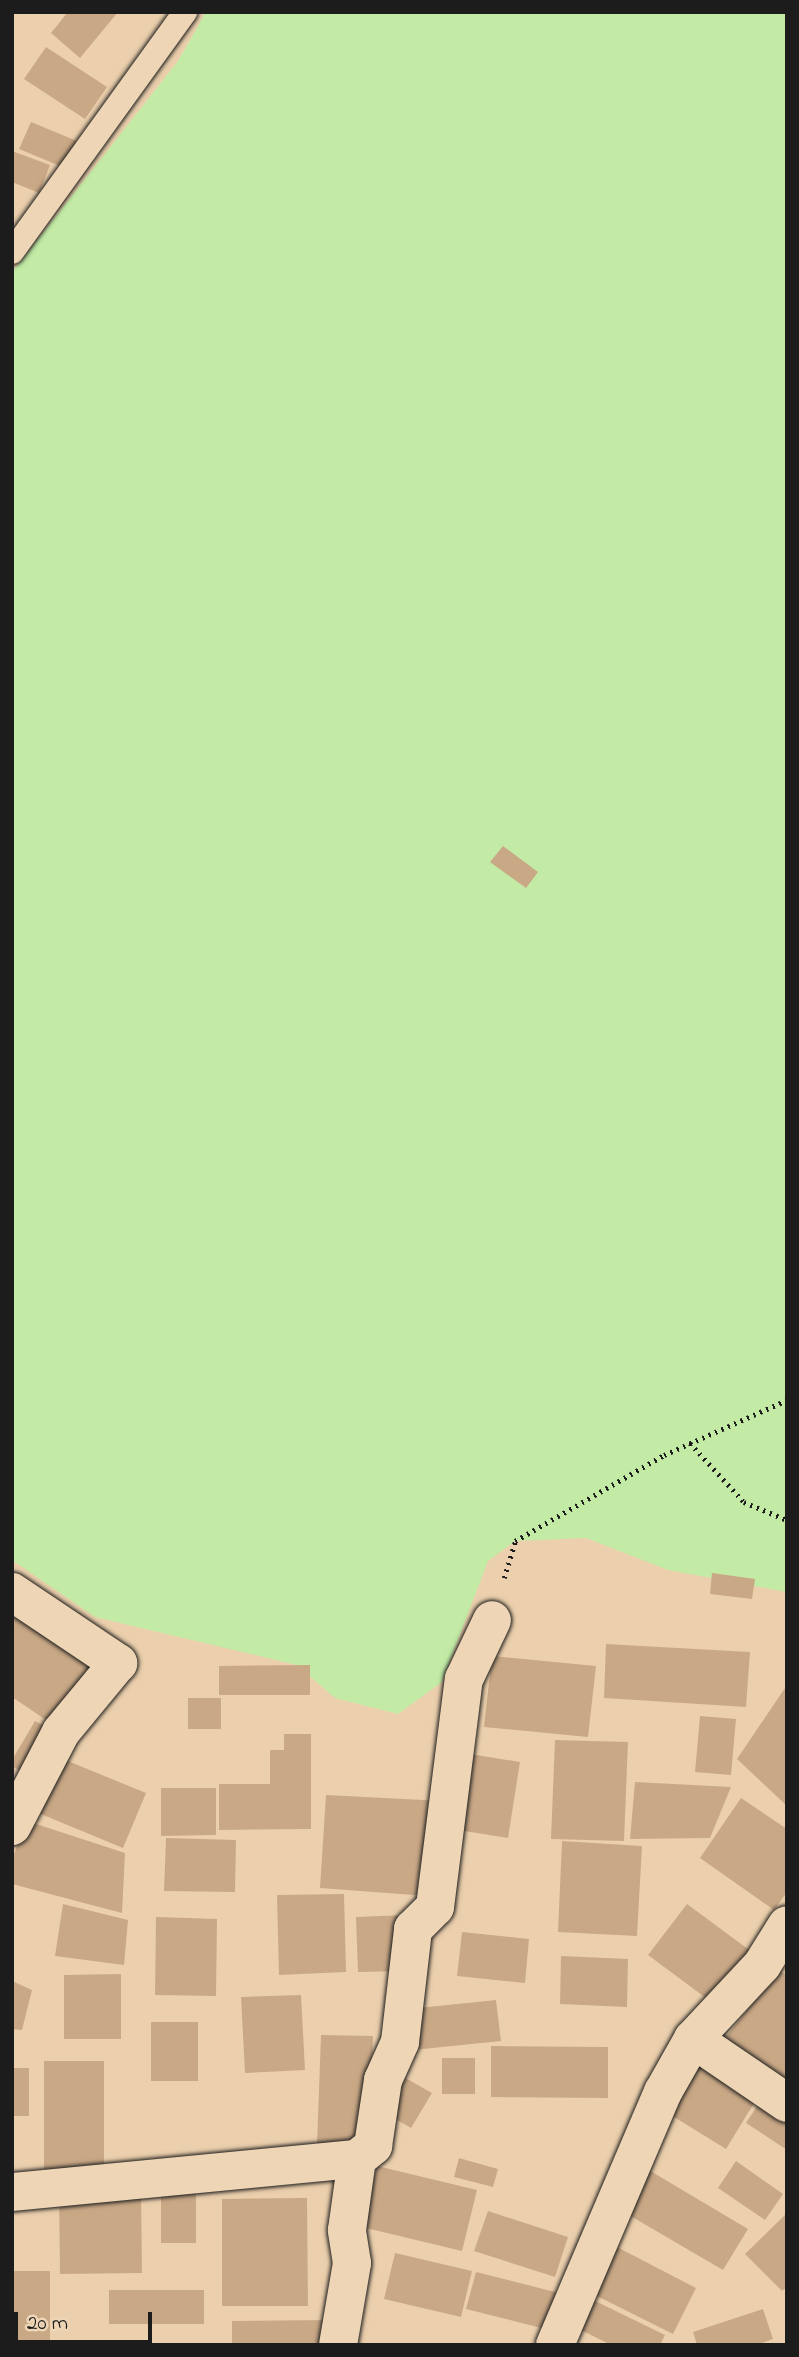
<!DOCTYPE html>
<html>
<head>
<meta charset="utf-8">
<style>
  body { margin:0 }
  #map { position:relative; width:799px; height:2357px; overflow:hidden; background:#ecd0ad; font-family:"Indie Flower",sans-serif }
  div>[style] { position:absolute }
  .green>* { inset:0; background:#c3eba6 }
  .building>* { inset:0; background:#c9a886 }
  .path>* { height:4.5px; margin-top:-2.25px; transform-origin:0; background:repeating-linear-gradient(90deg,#1c1c1c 0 2px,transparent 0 7px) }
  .roads { filter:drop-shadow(0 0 2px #1c1c1c) drop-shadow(0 0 2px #1c1c1c) }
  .lane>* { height:24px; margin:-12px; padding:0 12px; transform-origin:12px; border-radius:12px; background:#edd5b5 }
  .street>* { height:38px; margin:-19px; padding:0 19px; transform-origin:19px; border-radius:19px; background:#edd5b5 }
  span { translate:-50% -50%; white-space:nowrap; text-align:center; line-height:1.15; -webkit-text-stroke:6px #edd5b5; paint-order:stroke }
  .frame { position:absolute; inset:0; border:14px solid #1c1c1c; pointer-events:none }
  .scale { position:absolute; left:14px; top:2312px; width:138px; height:32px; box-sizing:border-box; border:4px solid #1c1c1c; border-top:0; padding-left:9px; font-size:21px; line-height:24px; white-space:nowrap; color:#1c1c1c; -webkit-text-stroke:5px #edd5b5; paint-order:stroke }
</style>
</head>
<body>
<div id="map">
  <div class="green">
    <i style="clip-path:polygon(206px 12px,787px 12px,787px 1592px,668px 1570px,586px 1538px,515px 1541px,488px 1561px,442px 1682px,398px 1714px,335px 1698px,297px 1665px,95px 1617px,12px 1560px,12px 272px,178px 61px)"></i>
  </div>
  <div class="building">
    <i style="clip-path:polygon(68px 12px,118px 12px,80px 58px,51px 33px)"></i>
    <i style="clip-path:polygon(46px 47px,107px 87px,85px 119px,24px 79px)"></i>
    <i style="clip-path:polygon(31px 122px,77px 141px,65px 168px,19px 149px)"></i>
    <i style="clip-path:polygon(12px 151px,50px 165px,39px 193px,12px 182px)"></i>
    <i style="clip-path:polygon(503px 846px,538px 872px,526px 888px,490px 862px)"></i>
    <i style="clip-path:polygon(712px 1573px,755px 1579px,752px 1599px,710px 1594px)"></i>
    <i style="clip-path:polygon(12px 1596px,103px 1657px,55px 1726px,12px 1697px)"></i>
    <i style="clip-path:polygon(606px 1644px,750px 1652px,746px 1707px,604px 1698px)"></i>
    <i style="clip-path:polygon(492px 1656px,596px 1666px,588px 1737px,484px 1727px)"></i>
    <i style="clip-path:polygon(310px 1665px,310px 1695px,219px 1695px,219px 1666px)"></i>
    <i style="clip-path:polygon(787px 1685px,787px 1806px,737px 1759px)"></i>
    <i style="clip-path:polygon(188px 1698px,221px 1698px,221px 1729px,188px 1729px)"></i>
    <i style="clip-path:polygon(700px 1716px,736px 1719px,731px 1775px,695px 1772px)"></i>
    <i style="clip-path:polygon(35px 1721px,56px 1732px,31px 1777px,12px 1766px,12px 1760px)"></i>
    <i style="clip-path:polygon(284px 1734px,311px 1734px,311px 1829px,219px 1830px,219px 1784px,270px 1784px,270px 1750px,284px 1750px)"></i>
    <i style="clip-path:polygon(555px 1740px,628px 1742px,624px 1841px,551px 1839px)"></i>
    <i style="clip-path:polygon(464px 1753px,520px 1762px,508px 1838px,452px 1829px)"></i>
    <i style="clip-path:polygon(58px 1757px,146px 1793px,123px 1848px,36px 1812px)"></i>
    <i style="clip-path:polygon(635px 1782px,731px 1787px,710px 1838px,630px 1839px)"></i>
    <i style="clip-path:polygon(161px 1788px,216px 1788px,216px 1835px,161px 1836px)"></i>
    <i style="clip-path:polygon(326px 1795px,443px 1801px,427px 1896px,320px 1888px)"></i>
    <i style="clip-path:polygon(741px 1798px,787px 1829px,787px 1892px,774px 1910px,700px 1858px)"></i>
    <i style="clip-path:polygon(27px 1821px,125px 1853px,122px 1913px,12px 1884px,12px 1859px)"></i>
    <i style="clip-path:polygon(166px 1838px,236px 1840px,235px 1892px,164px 1891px)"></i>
    <i style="clip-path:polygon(562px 1841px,642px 1846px,637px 1936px,558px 1932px)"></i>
    <i style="clip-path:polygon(344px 1894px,346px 1972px,279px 1975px,277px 1895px)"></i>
    <i style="clip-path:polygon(63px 1904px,128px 1920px,124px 1965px,55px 1956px)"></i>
    <i style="clip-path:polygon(687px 1904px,752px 1952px,714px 2004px,648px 1955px)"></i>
    <i style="clip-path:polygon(407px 1915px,409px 1971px,358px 1972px,356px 1917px)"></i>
    <i style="clip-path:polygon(156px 1917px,217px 1919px,216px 1996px,155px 1995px)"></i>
    <i style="clip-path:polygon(462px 1932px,529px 1939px,525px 1983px,457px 1976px)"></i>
    <i style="clip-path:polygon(561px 1956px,628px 1959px,627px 2007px,560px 2004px)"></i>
    <i style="clip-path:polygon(779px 1970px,787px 1976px,787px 2093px,722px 2042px)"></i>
    <i style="clip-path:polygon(121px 1974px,121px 2039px,64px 2039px,64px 1975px)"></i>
    <i style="clip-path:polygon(12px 1981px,32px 1990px,22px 2030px,12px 2029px)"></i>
    <i style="clip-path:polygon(301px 1995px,305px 2070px,245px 2073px,241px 1997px)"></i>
    <i style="clip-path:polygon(496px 2000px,501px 2041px,413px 2050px,409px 2009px)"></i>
    <i style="clip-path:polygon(151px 2022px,198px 2022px,198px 2081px,151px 2081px)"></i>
    <i style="clip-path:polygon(321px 2035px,373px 2036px,369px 2148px,317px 2145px)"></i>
    <i style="clip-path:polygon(491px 2046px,608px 2047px,608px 2098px,491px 2097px)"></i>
    <i style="clip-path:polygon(702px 2053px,762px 2090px,726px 2149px,666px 2112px)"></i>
    <i style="clip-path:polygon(442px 2058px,475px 2058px,475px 2094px,442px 2094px)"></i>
    <i style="clip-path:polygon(44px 2061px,104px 2061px,104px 2173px,44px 2174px)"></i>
    <i style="clip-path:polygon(12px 2068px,29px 2068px,29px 2116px,12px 2116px)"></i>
    <i style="clip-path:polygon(400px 2075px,432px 2093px,411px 2128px,380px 2110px)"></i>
    <i style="clip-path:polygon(765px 2094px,787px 2108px,787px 2150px,746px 2123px)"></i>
    <i style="clip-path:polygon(459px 2158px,498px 2169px,493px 2187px,454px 2177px)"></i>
    <i style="clip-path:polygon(736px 2161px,783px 2194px,765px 2220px,718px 2188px)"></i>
    <i style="clip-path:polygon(377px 2166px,477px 2190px,462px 2251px,362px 2227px)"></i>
    <i style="clip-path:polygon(647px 2169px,748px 2229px,723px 2270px,622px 2211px)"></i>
    <i style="clip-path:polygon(59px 2190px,141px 2190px,142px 2273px,60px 2274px)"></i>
    <i style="clip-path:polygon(161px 2190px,196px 2190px,196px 2243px,161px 2243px)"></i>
    <i style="clip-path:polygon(307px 2198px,308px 2306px,222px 2306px,222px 2199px)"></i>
    <i style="clip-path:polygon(488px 2211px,568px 2237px,555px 2277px,474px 2251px)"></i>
    <i style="clip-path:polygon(787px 2213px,787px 2287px,782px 2291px,745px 2254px)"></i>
    <i style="clip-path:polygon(613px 2245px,696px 2288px,673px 2334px,589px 2292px)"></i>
    <i style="clip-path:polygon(395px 2253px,472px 2271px,461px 2317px,384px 2299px)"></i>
    <i style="clip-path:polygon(12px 2271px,50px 2271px,50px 2345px,12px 2345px)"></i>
    <i style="clip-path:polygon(476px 2272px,567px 2295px,557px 2332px,466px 2309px)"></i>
    <i style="clip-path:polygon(109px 2290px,204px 2290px,204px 2324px,109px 2324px)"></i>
    <i style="clip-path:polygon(585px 2296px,665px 2335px,660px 2345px,611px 2345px,571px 2325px)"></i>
    <i style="clip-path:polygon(763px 2309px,773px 2339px,756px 2345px,697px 2345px,693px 2332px)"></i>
    <i style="clip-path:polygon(332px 2320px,332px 2345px,232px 2345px,232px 2321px)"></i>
  </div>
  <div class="path">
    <i style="left:690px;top:1443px;width:80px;rotate:47.5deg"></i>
    <i style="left:744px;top:1502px;width:47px;rotate:22.7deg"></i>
    <i style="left:504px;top:1578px;width:39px;rotate:-73deg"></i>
    <i style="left:515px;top:1541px;width:172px;rotate:-30deg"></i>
    <i style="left:664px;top:1455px;width:135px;rotate:-24.1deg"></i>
  </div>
  <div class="roads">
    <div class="lane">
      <i style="left:12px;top:252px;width:296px;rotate:-54.2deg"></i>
    </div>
    <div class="street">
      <i style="left:12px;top:1592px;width:128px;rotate:33.8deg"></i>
      <i style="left:118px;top:1663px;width:89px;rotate:129.6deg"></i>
      <i style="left:61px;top:1732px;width:106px;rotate:117.5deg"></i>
      <i style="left:693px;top:2039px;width:114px;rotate:34.2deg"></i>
      <i style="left:12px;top:2192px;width:347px;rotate:-5.5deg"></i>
      <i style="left:338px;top:2345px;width:83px;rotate:-80.3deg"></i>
      <i style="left:352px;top:2263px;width:33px;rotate:-99deg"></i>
      <i style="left:347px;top:2230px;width:72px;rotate:-82deg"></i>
      <i style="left:357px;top:2159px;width:21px;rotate:-39deg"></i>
      <i style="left:373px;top:2146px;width:67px;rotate:-81.4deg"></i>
      <i style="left:383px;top:2080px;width:42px;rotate:-65.9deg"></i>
      <i style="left:400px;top:2042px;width:114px;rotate:-83.4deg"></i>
      <i style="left:413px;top:1929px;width:31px;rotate:-45deg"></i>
      <i style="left:435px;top:1907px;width:230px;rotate:-82.8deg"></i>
      <i style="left:464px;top:1679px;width:65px;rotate:-64.6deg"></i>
      <i style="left:555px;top:2345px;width:275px;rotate:-66.9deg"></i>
      <i style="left:663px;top:2092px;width:61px;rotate:-60.5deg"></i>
      <i style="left:693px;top:2039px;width:101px;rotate:-47deg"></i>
      <i style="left:762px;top:1965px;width:47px;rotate:-58deg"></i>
    </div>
  </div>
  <div class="frame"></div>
  <div class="scale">20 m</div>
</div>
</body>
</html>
